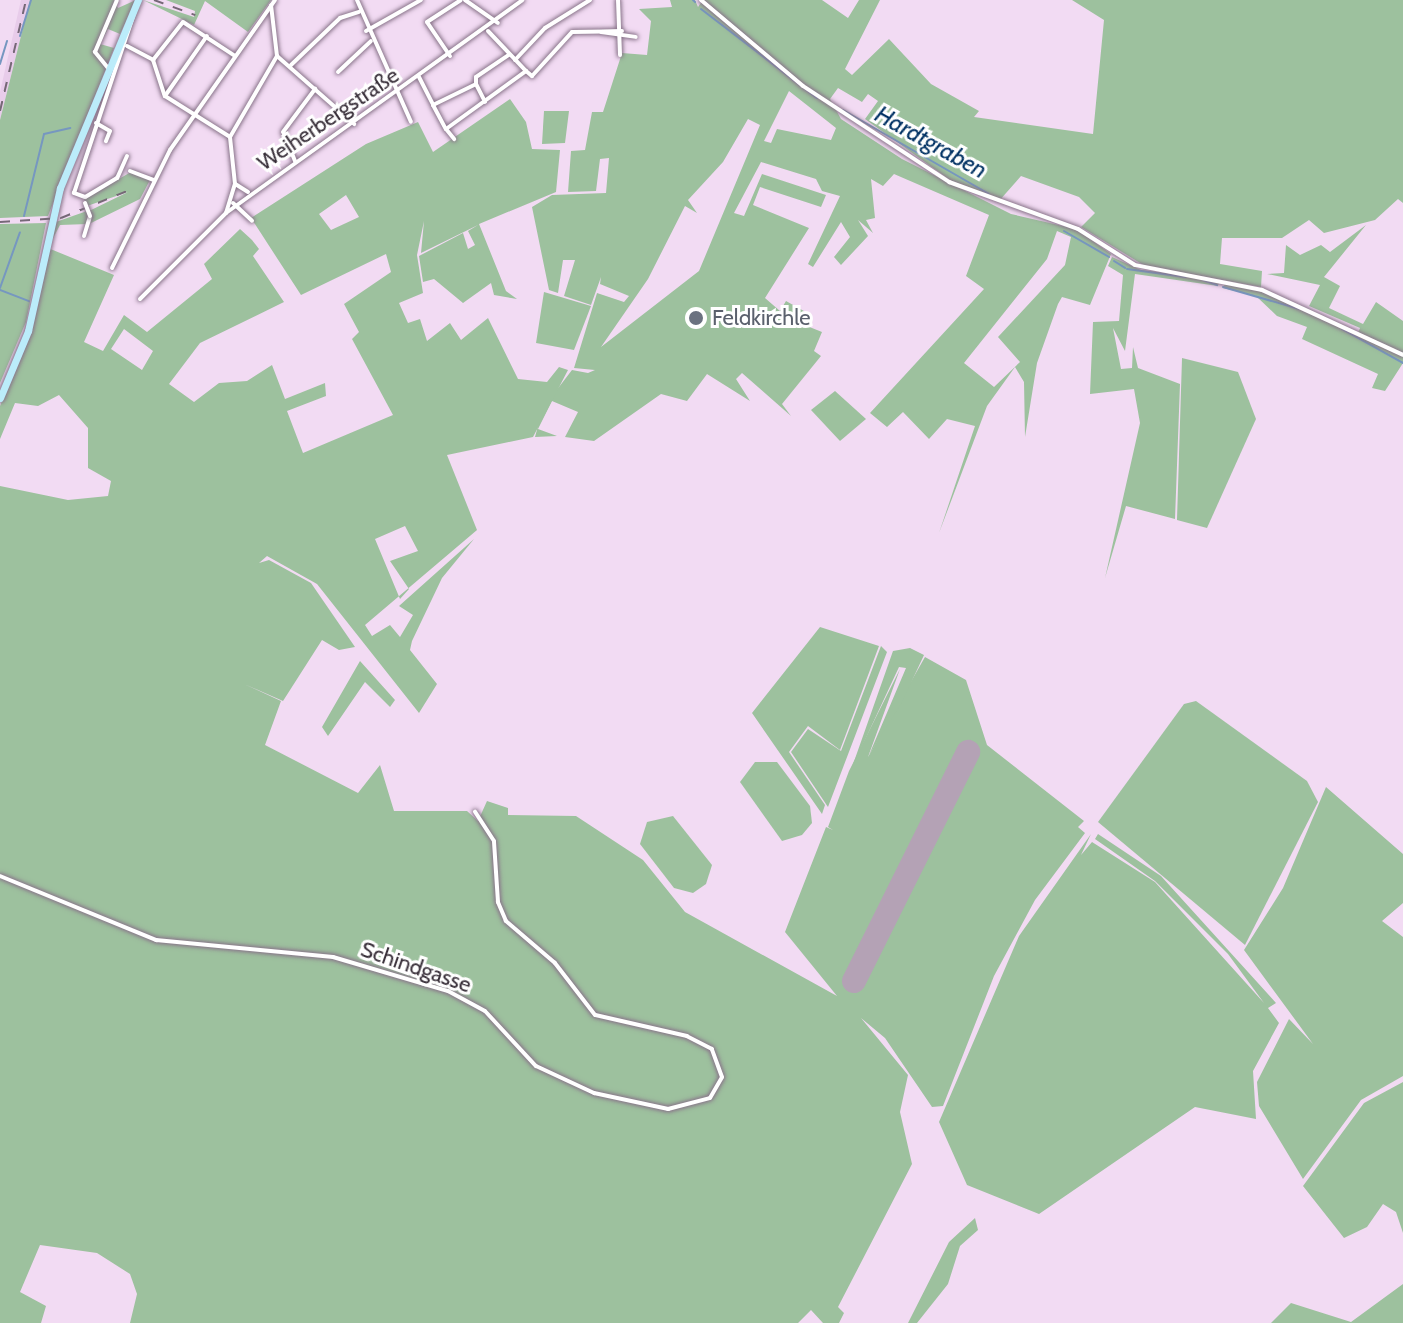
<!DOCTYPE html>
<html>
<head>
<meta charset="utf-8">
<style>
  body { margin:0 }
  #map { position:relative; width:1403px; height:1323px; overflow:hidden; background:#f2dbf3; font-family:Cabin,sans-serif }
  div>[style] { position:absolute }
  .built>* { inset:0; background:#e8ccea }
  .green>* { inset:0; background:#9dc19e }
  .stream>* { height:2px; margin:-1px; padding:0 1px; transform-origin:1px; border-radius:1px; background:#7697c0 }
  .runway>* { height:24px; margin:-12px; padding:0 12px; transform-origin:12px; border-radius:12px; background:#b4a2b5 }
  .roads { filter:drop-shadow(0 0 2px #887389) drop-shadow(0 0 2px #887389) }
  .street>* { height:4px; margin:-2px; padding:0 2px; transform-origin:2px; border-radius:2px; background:#fff }
  .primary>* { height:7px; margin:-3.5px; padding:0 3.5px; transform-origin:3.5px; border-radius:3.5px; background:#bbecfa }
  .rail>* { height:2px; margin-top:-1px; transform-origin:0; background:repeating-linear-gradient(90deg,#766877 0 10px,transparent 0 20px) }
  .bridges { filter:drop-shadow(0 0 2px #887389) drop-shadow(0 0 2px #887389) }
  .street-bridge>* { height:4px; margin:-2px; padding:0 2px; transform-origin:2px; border-radius:2px; background:#fff }
  .dots>* { width:22px; height:22px; translate:-50% -50%; box-sizing:border-box; border:4px solid #fff; border-radius:50% }
  span { translate:-50% -50%; white-space:nowrap; text-align:center; line-height:1.15; -webkit-text-stroke:6px #fff; paint-order:stroke }
  .street-label { font-size:22px; color:#372e38 }
  .worship-label { font-size:22px; color:#5b616d }
  .left { translate:0 -50%; text-align:left }
  .water-label { font-size:24px; color:#003163; font-style:italic }
</style>
</head>
<body>
<div id="map">
  <div class="built">
    <i style="clip-path:polygon(21px 0,30px 0,0 120px,0 92px)"></i>
  </div>
  <div class="green">
    <i style="clip-path:polygon(30px 0,114px 0,118px 8px,136px 0,120px 34px,108px 29px,100px 44px,114px 48px,48px 216px,0 218px,0 120px)"></i>
    <i style="clip-path:polygon(143px 0,194px 17px,195px 11px,166px 0,271px 0,248px 32px,205px 1px,194px 25px)"></i>
    <i style="clip-path:polygon(evenodd,670px 0,695px 0,698px 7px,703px 0,822px 0,848px 18px,859px 0,880px 0,845px 69px,852px 75px,889px 39px,931px 84px,979px 111px,974px 117px,1093px 134px,1104px 20px,1072px 0,1403px 0,1403px 203px,1398px 199px,1375px 220px,1324px 233px,1309px 220px,1282px 238px,1222px 238px,1220px 264px,1262px 271px,1261px 287px,1145px 266px,1081px 227px,1095px 213px,1079px 197px,1021px 176px,999px 201px,950px 180px,865px 119px,878px 101px,868px 94px,862px 102px,838px 88px,830px 99px,841px 119px,902px 159px,1011px 214px,1076px 229px,1111px 254px,1090px 305px,1062px 297px,1058px 304px,1037px 363px,1025px 437px,1024px 382px,1015px 367px,987px 406px,939px 533px,975px 426px,947px 419px,929px 439px,903px 412px,887px 427px,870px 413px,984px 289px,966px 276px,989px 215px,894px 174px,883px 186px,871px 179px,875px 218px,866px 220px,873px 233px,858px 220px,868px 236px,841px 265px,834px 257px,850px 237px,841px 222px,813px 267px,808px 264px,840px 196px,822px 191px,816px 179px,761px 162px,734px 213px,744px 216px,762px 174px,826px 195px,821px 207px,760px 187px,753px 205px,809px 228px,765px 298px,780px 311px,786px 301px,811px 315px,807px 326px,822px 332px,814px 351px,821px 356px,782px 404px,791px 416px,742px 373px,736px 379px,750px 401px,707px 374px,687px 401px,661px 394px,594px 441px,565px 437px,578px 412px,552px 401px,538px 429px,557px 436px,535px 437px,541px 415px,549px 400px,572px 370px,588px 373px,595px 370px,574px 368px,597px 293px,624px 302px,629px 296px,600px 284px,601px 277px,591px 305px,564px 296px,575px 260px,563px 260px,558px 293px,549px 290px,532px 207px,552px 195px,606px 193px,609px 158px,600px 159px,596px 191px,568px 192px,571px 151px,585px 150px,592px 112px,603px 112px,622px 53px,647px 55px,651px 21px,639px 9px,672px 7px,670px 0,789px 91px,836px 128px,831px 140px,777px 129px,771px 143px,764px 141px,789px 91px,670px 0,748px 119px,760px 125px,699px 271px,601px 347px,648px 279px,685px 206px,697px 213px,688px 200px,723px 162px,748px 119px,670px 0,1057px 231px,1071px 237px,1065px 265px,998px 337px,1020px 362px,994px 387px,964px 363px,1047px 259px,1057px 231px)"></i>
    <i style="clip-path:polygon(evenodd,510px 99px,526px 122px,532px 149px,560px 150px,556px 192px,479px 224px,506px 291px,517px 299px,494px 295px,491px 283px,463px 303px,434px 279px,423px 282px,419px 256px,463px 233px,468px 249px,475px 245px,468px 231px,478px 225px,421px 253px,424px 221px,417px 255px,423px 293px,399px 303px,408px 323px,420px 319px,427px 341px,450px 323px,461px 340px,488px 318px,518px 379px,547px 382px,559px 367px,568px 370px,533px 437px,447px 455px,477px 530px,365px 625px,372px 636px,390px 625px,400px 637px,413px 615px,399px 606px,474px 539px,442px 578px,412px 641px,410px 650px,437px 684px,419px 713px,317px 584px,267px 556px,259px 563px,269px 560px,311px 583px,355px 647px,339px 650px,322px 640px,283px 701px,244px 684px,281px 701px,265px 745px,358px 793px,380px 765px,394px 811px,467px 811px,478px 821px,487px 801px,508px 808px,508px 815px,576px 816px,643px 860px,685px 912px,837px 996px,785px 932px,826px 827px,833px 830px,828px 827px,849px 771px,900px 669px,868px 757px,925px 657px,966px 680px,987px 745px,1084px 821px,1078px 827px,1085px 833px,1035px 900px,994px 976px,943px 1106px,932px 1107px,885px 1038px,861px 1018px,908px 1075px,900px 1112px,912px 1164px,838px 1307px,844px 1313px,839px 1323px,823px 1323px,811px 1310px,798px 1323px,130px 1323px,137px 1294px,130px 1274px,97px 1253px,40px 1245px,20px 1292px,46px 1306px,41px 1323px,0 1323px,0 486px,68px 500px,108px 496px,111px 481px,88px 468px,88px 428px,59px 395px,38px 406px,15px 403px,0 439px,0 406px,32px 328px,53px 223px,87px 211px,88px 224px,60px 225px,48px 248px,114px 275px,84px 342px,103px 351px,124px 315px,147px 332px,212px 279px,204px 264px,240px 229px,252px 240px,259px 249px,253px 256px,284px 302px,200px 343px,169px 384px,194px 402px,219px 383px,247px 381px,272px 365px,285px 399px,325px 383px,326px 396px,287px 411px,303px 453px,393px 415px,352px 339px,359px 332px,344px 304px,391px 272px,386px 254px,301px 295px,251px 218px,366px 144px,418px 122px,433px 152px,510px 99px,346px 195px,359px 217px,331px 230px,319px 214px,346px 195px,510px 99px,124px 329px,153px 351px,142px 370px,111px 349px,124px 329px,510px 99px,405px 526px,418px 551px,390px 561px,409px 589px,400px 599px,375px 539px,405px 526px)"></i>
    <i style="clip-path:polygon(544px 111px,569px 111px,565px 143px,542px 144px)"></i>
    <i style="clip-path:polygon(131px 172px,150px 180px,140px 199px,91px 223px,89px 211px,128px 192px,87px 206px,84px 199px)"></i>
    <i style="clip-path:polygon(46px 223px,26px 322px,0 383px,0 224px)"></i>
    <i style="clip-path:polygon(1366px 225px,1324px 277px,1340px 286px,1329px 308px,1363px 324px,1376px 302px,1403px 321px,1403px 363px,1385px 391px,1372px 388px,1378px 374px,1302px 339px,1307px 327px,1277px 316px,1256px 296px,1223px 288px,1226px 282px,1261px 291px,1358px 333px,1360px 328px,1309px 306px,1320px 285px,1267px 274px,1284px 273px,1286px 245px,1300px 255px,1321px 245px,1330px 252px)"></i>
    <i style="clip-path:polygon(1112px 257px,1141px 270px,1220px 280px,1218px 286px,1135px 274px,1125px 351px,1113px 328px,1121px 369px,1132px 368px,1133px 347px,1138px 368px,1180px 384px,1175px 519px,1126px 506px,1105px 578px,1140px 423px,1134px 389px,1090px 394px,1093px 322px,1119px 321px,1123px 275px,1108px 266px)"></i>
    <i style="clip-path:polygon(544px 292px,591px 306px,574px 350px,536px 343px)"></i>
    <i style="clip-path:polygon(1182px 358px,1238px 372px,1256px 419px,1207px 528px,1177px 520px)"></i>
    <i style="clip-path:polygon(835px 391px,866px 419px,840px 441px,811px 410px)"></i>
    <i style="clip-path:polygon(820px 627px,879px 646px,840px 750px,808px 726px,789px 752px,825px 805px,822px 814px,752px 713px)"></i>
    <i style="clip-path:polygon(881px 646px,887px 652px,828px 807px,791px 752px,808px 729px,841px 751px)"></i>
    <i style="clip-path:polygon(910px 648px,924px 655px,902px 702px,869px 755px,906px 668px,899px 667px,851px 770px,893px 651px)"></i>
    <i style="clip-path:polygon(360px 661px,395px 700px,390px 707px,365px 682px,328px 736px,322px 727px)"></i>
    <i style="clip-path:polygon(1196px 701px,1307px 781px,1318px 802px,1245px 945px,1098px 822px,1184px 704px)"></i>
    <i style="clip-path:polygon(755px 762px,777px 762px,810px 806px,812px 823px,802px 835px,782px 841px,740px 782px)"></i>
    <i style="clip-path:polygon(1326px 787px,1403px 854px,1403px 903px,1382px 921px,1403px 937px,1403px 1076px,1361px 1100px,1303px 1179px,1259px 1106px,1257px 1082px,1289px 1019px,1313px 1044px,1244px 950px,1283px 888px)"></i>
    <i style="clip-path:polygon(673px 816px,712px 865px,706px 884px,693px 893px,674px 888px,640px 844px,647px 822px)"></i>
    <i style="clip-path:polygon(1091px 834px,1081px 855px,1092px 842px,1155px 882px,1264px 1003px,1228px 954px,1155px 881px,1095px 839px,1098px 834px,1161px 876px,1276px 1003px,1268px 1008px,1279px 1023px,1253px 1071px,1256px 1119px,1195px 1107px,1039px 1214px,967px 1185px,939px 1122px,1019px 936px)"></i>
    <i style="clip-path:polygon(1403px 1082px,1403px 1233px,1396px 1212px,1383px 1204px,1367px 1227px,1344px 1238px,1303px 1186px,1364px 1103px)"></i>
    <i style="clip-path:polygon(975px 1218px,978px 1230px,960px 1246px,948px 1284px,917px 1323px,908px 1323px,949px 1242px)"></i>
    <i style="clip-path:polygon(1403px 1284px,1403px 1323px,1271px 1323px,1291px 1303px,1351px 1322px)"></i>
  </div>
  <div class="stream">
    <i style="left:693px;top:0;width:3px;rotate:45deg"></i>
    <i style="left:701px;top:9px;width:146px;rotate:37.5deg"></i>
    <i style="left:20px;top:36px;width:38px;rotate:-73deg"></i>
    <i style="left:0;top:64px;width:24px;rotate:-73deg"></i>
    <i style="left:843px;top:110px;width:168px;rotate:29.9deg"></i>
    <i style="left:24px;top:216px;width:84px;rotate:-76.3deg"></i>
    <i style="left:44px;top:134px;width:27px;rotate:-13deg"></i>
    <i style="left:1064px;top:231px;width:52px;rotate:30deg"></i>
    <i style="left:1114px;top:261px;width:13px;rotate:32deg"></i>
    <i style="left:1127px;top:269px;width:59px;rotate:7.9deg"></i>
    <i style="left:1203px;top:280px;width:15px;rotate:20deg"></i>
    <i style="left:1223px;top:287px;width:79px;rotate:16.1deg"></i>
    <i style="left:0;top:288px;width:59px;rotate:-70.3deg"></i>
    <i style="left:0;top:290px;width:31px;rotate:21deg"></i>
    <i style="left:1342px;top:329px;width:70px;rotate:29.1deg"></i>
  </div>
  <div class="runway">
    <i style="left:854px;top:981px;width:256px;rotate:-63.5deg"></i>
  </div>
  <div class="roads">
    <div class="street">
      <i style="left:357px;top:0;width:133px;rotate:66.1deg"></i>
      <i style="left:465px;top:0;width:40px;rotate:34.9deg"></i>
      <i style="left:618px;top:0;width:55px;rotate:87.9deg"></i>
      <i style="left:701px;top:0;width:133px;rotate:40.1deg"></i>
      <i style="left:803px;top:86px;width:175px;rotate:33.3deg"></i>
      <i style="left:949px;top:182px;width:137px;rotate:20deg"></i>
      <i style="left:1078px;top:229px;width:67px;rotate:32.3deg"></i>
      <i style="left:1135px;top:265px;width:129px;rotate:11.1deg"></i>
      <i style="left:1262px;top:290px;width:155px;rotate:24.7deg"></i>
      <i style="left:366px;top:31px;width:63px;rotate:-29.4deg"></i>
      <i style="left:488px;top:31px;width:55px;rotate:46.5deg"></i>
      <i style="left:601px;top:32px;width:35px;rotate:8deg"></i>
      <i style="left:127px;top:46px;width:30px;rotate:28deg"></i>
      <i style="left:153px;top:60px;width:38px;rotate:72deg"></i>
      <i style="left:165px;top:96px;width:77px;rotate:32.2deg"></i>
      <i style="left:277px;top:56px;width:103px;rotate:41.4deg"></i>
      <i style="left:450px;top:56px;width:41px;rotate:-124.1deg"></i>
      <i style="left:427px;top:22px;width:40px;rotate:-32.9deg"></i>
      <i style="left:153px;top:60px;width:48px;rotate:-51.7deg"></i>
      <i style="left:183px;top:22px;width:62px;rotate:33.2deg"></i>
      <i style="left:515px;top:60px;width:44px;rotate:-46.8deg"></i>
      <i style="left:545px;top:28px;width:53px;rotate:-31.9deg"></i>
      <i style="left:291px;top:65px;width:68px;rotate:-43.8deg"></i>
      <i style="left:340px;top:18px;width:20px;rotate:-18deg"></i>
      <i style="left:108px;top:68px;width:21px;rotate:-129deg"></i>
      <i style="left:95px;top:52px;width:56px;rotate:-67.1deg"></i>
      <i style="left:338px;top:72px;width:45px;rotate:-43.2deg"></i>
      <i style="left:419px;top:77px;width:31px;rotate:63deg"></i>
      <i style="left:433px;top:105px;width:48px;rotate:-26deg"></i>
      <i style="left:476px;top:84px;width:7px;rotate:-90deg"></i>
      <i style="left:476px;top:77px;width:40px;rotate:-34deg"></i>
      <i style="left:476px;top:84px;width:20px;rotate:63deg"></i>
      <i style="left:165px;top:96px;width:73px;rotate:-55deg"></i>
      <i style="left:433px;top:105px;width:27px;rotate:62deg"></i>
      <i style="left:446px;top:129px;width:99px;rotate:-35.9deg"></i>
      <i style="left:526px;top:71px;width:8px;rotate:40deg"></i>
      <i style="left:532px;top:76px;width:59px;rotate:-47.7deg"></i>
      <i style="left:572px;top:32px;width:50px;rotate:-1.1deg"></i>
      <i style="left:96px;top:123px;width:16px;rotate:30deg"></i>
      <i style="left:110px;top:131px;width:11px;rotate:112deg"></i>
      <i style="left:446px;top:129px;width:13px;rotate:51deg"></i>
      <i style="left:127px;top:156px;width:24px;rotate:114deg"></i>
      <i style="left:117px;top:178px;width:37px;rotate:149deg"></i>
      <i style="left:85px;top:197px;width:12px;rotate:-160deg"></i>
      <i style="left:74px;top:193px;width:201px;rotate:-71.5deg"></i>
      <i style="left:295px;top:161px;width:31px;rotate:-112deg"></i>
      <i style="left:283px;top:132px;width:54px;rotate:-53.3deg"></i>
      <i style="left:130px;top:171px;width:25px;rotate:21deg"></i>
      <i style="left:248px;top:192px;width:15px;rotate:-148deg"></i>
      <i style="left:235px;top:184px;width:47px;rotate:-96.1deg"></i>
      <i style="left:230px;top:137px;width:94px;rotate:-59.9deg"></i>
      <i style="left:277px;top:56px;width:51px;rotate:-96.7deg"></i>
      <i style="left:233px;top:203px;width:26px;rotate:43deg"></i>
      <i style="left:226px;top:213px;width:365px;rotate:-35.7deg"></i>
      <i style="left:84px;top:236px;width:21px;rotate:-73deg"></i>
      <i style="left:112px;top:268px;width:131px;rotate:-63.8deg"></i>
      <i style="left:170px;top:150px;width:183px;rotate:-55deg"></i>
      <i style="left:140px;top:299px;width:122px;rotate:-45deg"></i>
      <i style="left:226px;top:213px;width:30px;rotate:-73deg"></i>
      <i style="left:0;top:876px;width:169px;rotate:22.3deg"></i>
      <i style="left:156px;top:940px;width:178px;rotate:5.5deg"></i>
      <i style="left:333px;top:957px;width:120px;rotate:16.5deg"></i>
      <i style="left:448px;top:991px;width:42px;rotate:28.4deg"></i>
      <i style="left:485px;top:1011px;width:75px;rotate:47.2deg"></i>
      <i style="left:536px;top:1066px;width:64px;rotate:25deg"></i>
      <i style="left:594px;top:1093px;width:76px;rotate:12.2deg"></i>
      <i style="left:668px;top:1109px;width:43px;rotate:-14.7deg"></i>
      <i style="left:710px;top:1098px;width:24px;rotate:-60deg"></i>
      <i style="left:722px;top:1077px;width:30px;rotate:-110deg"></i>
      <i style="left:712px;top:1049px;width:28px;rotate:-153deg"></i>
      <i style="left:687px;top:1036px;width:94px;rotate:-167.1deg"></i>
      <i style="left:595px;top:1015px;width:66px;rotate:-127.6deg"></i>
      <i style="left:555px;top:963px;width:65px;rotate:-139.4deg"></i>
      <i style="left:506px;top:921px;width:21px;rotate:-113deg"></i>
      <i style="left:498px;top:902px;width:61px;rotate:-93.8deg"></i>
      <i style="left:494px;top:841px;width:35px;rotate:-123deg"></i>
    </div>
    <div class="primary">
      <i style="left:0;top:398px;width:73px;rotate:-67.3deg"></i>
      <i style="left:28px;top:331px;width:147px;rotate:-77.4deg"></i>
      <i style="left:60px;top:188px;width:204px;rotate:-67.5deg"></i>
    </div>
  </div>
  <div class="rail">
    <i style="left:154px;top:0;width:44px;rotate:20.1deg"></i>
    <i style="left:0;top:111px;width:114px;rotate:-76.8deg"></i>
    <i style="left:0;top:222px;width:61px;rotate:-3.8deg"></i>
    <i style="left:61px;top:218px;width:71px;rotate:-22.2deg"></i>
  </div>
  <div class="bridges">
    <div class="street-bridge">
      <i style="left:85px;top:203px;width:14px;rotate:69deg"></i>
    </div>
  </div>
  <div class="dots">
    <i style="left:696px;top:318px;background:#6b7280"></i>
  </div>
  <div class="street-label">
    <span style="left:328px;top:119px;rotate:-34deg">Weiherbergstraße</span>
    <span style="left:416px;top:967px;rotate:19deg">Schindgasse</span>
  </div>
  <div class="worship-label">
    <span class="left" style="left:712px;top:318px">Feldkirchle</span>
  </div>
  <div class="water-label">
    <span style="left:931px;top:142px;rotate:29deg">Hardtgraben</span>
  </div>
</div>
</body>
</html>
